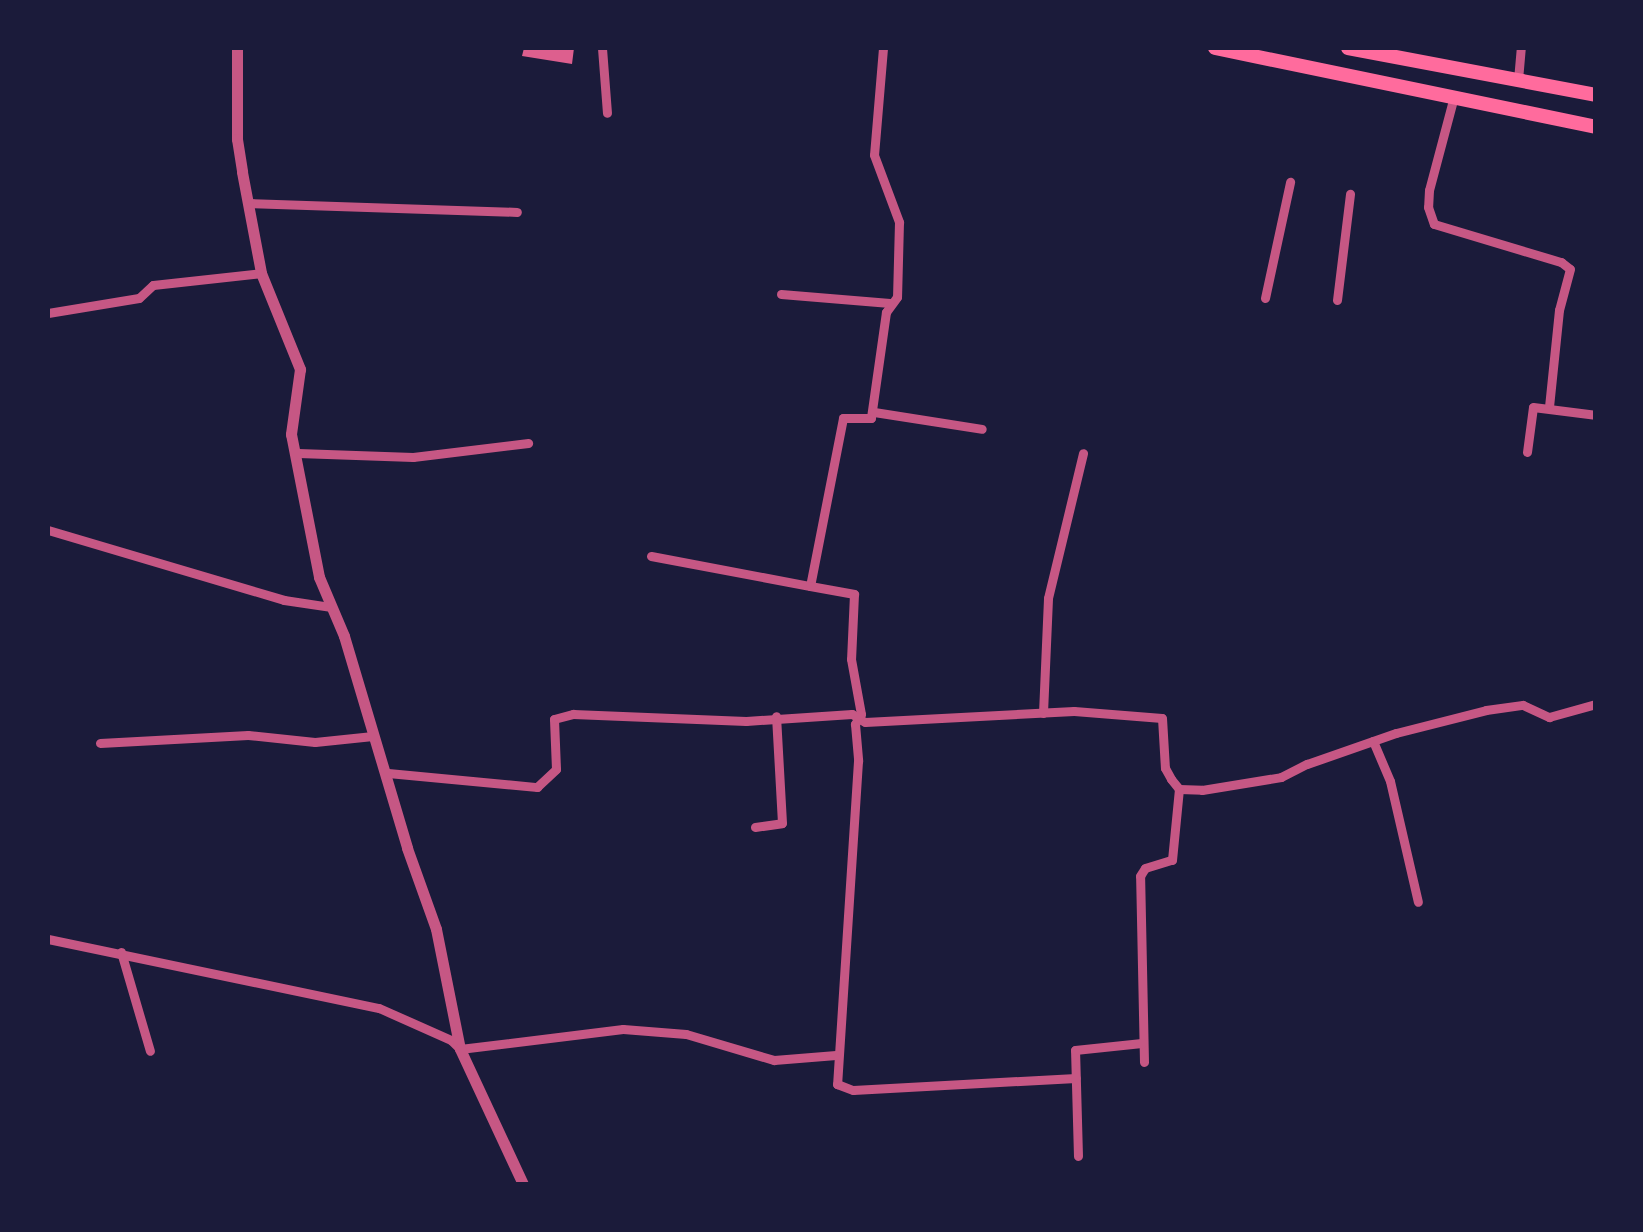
<!DOCTYPE html>
<html>
<head>
<meta charset="utf-8">
<style>
  body { margin:0 }
  #map { position:relative; width:1643px; height:1232px; overflow:hidden; background:#1b1b3a; font-family:"Work Sans",sans-serif }
  div>[style] { position:absolute }
  .building>* { inset:0; background:#dd5f8e }
  .minor>* { height:9px; margin:-4.5px; padding:0 4.5px; transform-origin:4.5px; border-radius:4.5px; background:#c65784 }
  .tertiary>* { height:11px; margin:-5.5px; padding:0 5.5px; transform-origin:5.5px; border-radius:5.5px; background:#c65784 }
  .primary>* { height:14px; margin:-7px; padding:0 7px; transform-origin:7px; border-radius:7px; background:#ff6b9d }
  span { translate:-50% -50%; white-space:nowrap; text-align:center; line-height:1.15; -webkit-text-stroke:10px #1b1b3a; paint-order:stroke }
  .frame { position:absolute; inset:0; border:50px solid #1b1b3a; pointer-events:none }
</style>
</head>
<body>
<div id="map">
  <div class="building">
    <i style="clip-path:polygon(524px 48px,574px 48px,572px 64px,522px 56px)"></i>
  </div>
  <div class="minor">
    <i style="left:602px;top:48px;width:65px;rotate:85.6deg"></i>
    <i style="left:883px;top:48px;width:107px;rotate:94.8deg"></i>
    <i style="left:874px;top:155px;width:72px;rotate:69.5deg"></i>
    <i style="left:899px;top:222px;width:75px;rotate:91.5deg"></i>
    <i style="left:897px;top:297px;width:19px;rotate:126deg"></i>
    <i style="left:886px;top:312px;width:107px;rotate:98.1deg"></i>
    <i style="left:871px;top:418px;width:28px;rotate:180deg"></i>
    <i style="left:843px;top:418px;width:171px;rotate:101.1deg"></i>
    <i style="left:810px;top:586px;width:45px;rotate:10.3deg"></i>
    <i style="left:854px;top:594px;width:65px;rotate:92.6deg"></i>
    <i style="left:851px;top:659px;width:56px;rotate:79.7deg"></i>
    <i style="left:861px;top:714px;width:12px;rotate:121deg"></i>
    <i style="left:855px;top:724px;width:37px;rotate:85deg"></i>
    <i style="left:858px;top:761px;width:324px;rotate:93.7deg"></i>
    <i style="left:837px;top:1084px;width:17px;rotate:21deg"></i>
    <i style="left:853px;top:1090px;width:223px;rotate:-3.1deg"></i>
    <i style="left:1518px;top:80px;width:32px;rotate:-85deg"></i>
    <i style="left:1453px;top:100px;width:93px;rotate:104.9deg"></i>
    <i style="left:1429px;top:190px;width:17px;rotate:93deg"></i>
    <i style="left:1428px;top:207px;width:18px;rotate:71deg"></i>
    <i style="left:1434px;top:224px;width:133px;rotate:16.7deg"></i>
    <i style="left:1561px;top:262px;width:11px;rotate:38deg"></i>
    <i style="left:1570px;top:269px;width:42px;rotate:105deg"></i>
    <i style="left:1559px;top:310px;width:98px;rotate:95.9deg"></i>
    <i style="left:249px;top:203px;width:268px;rotate:1.9deg"></i>
    <i style="left:781px;top:294px;width:109px;rotate:4.7deg"></i>
    <i style="left:1265px;top:298px;width:119px;rotate:-77.8deg"></i>
    <i style="left:1337px;top:300px;width:107px;rotate:-83deg"></i>
    <i style="left:48px;top:313px;width:92px;rotate:-9.4deg"></i>
    <i style="left:139px;top:298px;width:19px;rotate:-43deg"></i>
    <i style="left:153px;top:285px;width:109px;rotate:-6.3deg"></i>
    <i style="left:874px;top:412px;width:109px;rotate:8.9deg"></i>
    <i style="left:1527px;top:452px;width:45px;rotate:-82.4deg"></i>
    <i style="left:1533px;top:407px;width:64px;rotate:7.2deg"></i>
    <i style="left:298px;top:453px;width:115px;rotate:2deg"></i>
    <i style="left:413px;top:457px;width:116px;rotate:-6.9deg"></i>
    <i style="left:48px;top:530px;width:246px;rotate:16.5deg"></i>
    <i style="left:284px;top:600px;width:48px;rotate:8.5deg"></i>
    <i style="left:651px;top:556px;width:162px;rotate:10.7deg"></i>
    <i style="left:1043px;top:713px;width:115px;rotate:-87.5deg"></i>
    <i style="left:1048px;top:598px;width:149px;rotate:-76.4deg"></i>
    <i style="left:1373px;top:741px;width:43px;rotate:67deg"></i>
    <i style="left:1390px;top:781px;width:124px;rotate:77deg"></i>
    <i style="left:100px;top:743px;width:148px;rotate:-3.1deg"></i>
    <i style="left:248px;top:735px;width:67px;rotate:6deg"></i>
    <i style="left:315px;top:742px;width:58px;rotate:-5.9deg"></i>
    <i style="left:388px;top:773px;width:150px;rotate:5.4deg"></i>
    <i style="left:537px;top:787px;width:26px;rotate:-43deg"></i>
    <i style="left:556px;top:769px;width:50px;rotate:-92.3deg"></i>
    <i style="left:554px;top:719px;width:20px;rotate:-15deg"></i>
    <i style="left:573px;top:714px;width:173px;rotate:2.3deg"></i>
    <i style="left:746px;top:721px;width:106px;rotate:-3.8deg"></i>
    <i style="left:852px;top:714px;width:15px;rotate:32deg"></i>
    <i style="left:865px;top:722px;width:209px;rotate:-3deg"></i>
    <i style="left:1074px;top:711px;width:88px;rotate:4.5deg"></i>
    <i style="left:1162px;top:718px;width:50px;rotate:86.6deg"></i>
    <i style="left:1165px;top:768px;width:13px;rotate:61deg"></i>
    <i style="left:1171px;top:779px;width:13px;rotate:51deg"></i>
    <i style="left:1179px;top:789px;width:23px;rotate:2deg"></i>
    <i style="left:1202px;top:790px;width:80px;rotate:-9.3deg"></i>
    <i style="left:1281px;top:777px;width:29px;rotate:-27deg"></i>
    <i style="left:1307px;top:764px;width:94px;rotate:-19.2deg"></i>
    <i style="left:1396px;top:733px;width:93px;rotate:-14.3deg"></i>
    <i style="left:1486px;top:710px;width:37px;rotate:-8deg"></i>
    <i style="left:1523px;top:705px;width:29px;rotate:25deg"></i>
    <i style="left:1549px;top:717px;width:49px;rotate:-15.5deg"></i>
    <i style="left:755px;top:827px;width:27px;rotate:-8deg"></i>
    <i style="left:782px;top:823px;width:107px;rotate:-93.2deg"></i>
    <i style="left:48px;top:939px;width:338px;rotate:11.8deg"></i>
    <i style="left:379px;top:1008px;width:79px;rotate:24deg"></i>
    <i style="left:451px;top:1040px;width:13px;rotate:45deg"></i>
    <i style="left:460px;top:1049px;width:164px;rotate:-7deg"></i>
    <i style="left:623px;top:1029px;width:63px;rotate:4.5deg"></i>
    <i style="left:686px;top:1034px;width:92px;rotate:16.5deg"></i>
    <i style="left:774px;top:1060px;width:62px;rotate:-4.6deg"></i>
    <i style="left:121px;top:952px;width:103px;rotate:73.7deg"></i>
    <i style="left:1144px;top:1062px;width:186px;rotate:-91.2deg"></i>
    <i style="left:1140px;top:876px;width:9px;rotate:-58deg"></i>
    <i style="left:1145px;top:868px;width:28px;rotate:-17deg"></i>
    <i style="left:1172px;top:860px;width:71px;rotate:-84.4deg"></i>
    <i style="left:1078px;top:1156px;width:106px;rotate:-91.6deg"></i>
    <i style="left:1075px;top:1050px;width:67px;rotate:-6deg"></i>
  </div>
  <div class="tertiary">
    <i style="left:237px;top:48px;width:91px;rotate:90deg"></i>
    <i style="left:237px;top:139px;width:33px;rotate:81deg"></i>
    <i style="left:242px;top:172px;width:103px;rotate:79.3deg"></i>
    <i style="left:261px;top:273px;width:104px;rotate:67.9deg"></i>
    <i style="left:300px;top:369px;width:66px;rotate:97.9deg"></i>
    <i style="left:291px;top:434px;width:146px;rotate:78.9deg"></i>
    <i style="left:319px;top:577px;width:64px;rotate:67deg"></i>
    <i style="left:344px;top:636px;width:221px;rotate:73.4deg"></i>
    <i style="left:407px;top:848px;width:86px;rotate:70.3deg"></i>
    <i style="left:436px;top:929px;width:122px;rotate:78.7deg"></i>
    <i style="left:460px;top:1049px;width:149px;rotate:65deg"></i>
  </div>
  <div class="primary">
    <i style="left:1215px;top:48px;width:389px;rotate:11.7deg"></i>
    <i style="left:1348px;top:48px;width:252px;rotate:10.7deg"></i>
  </div>
  <div class="frame"></div>
</div>
</body>
</html>
